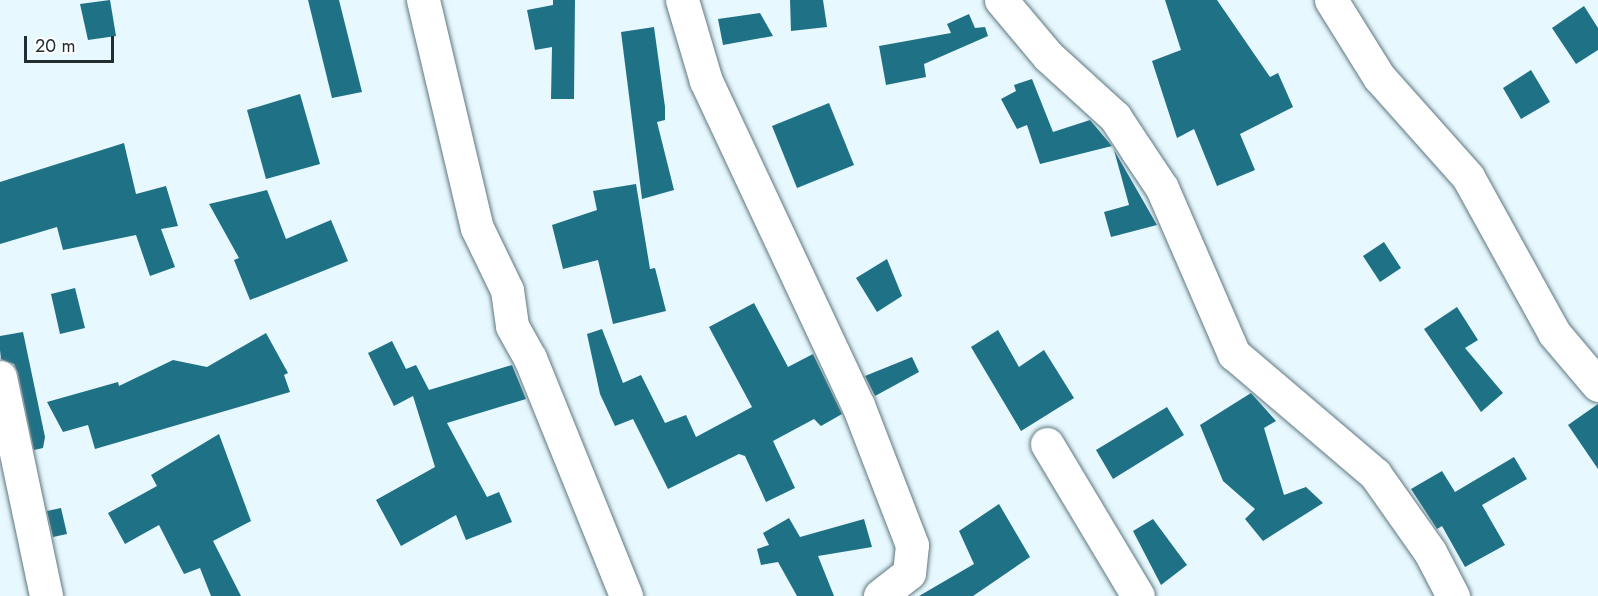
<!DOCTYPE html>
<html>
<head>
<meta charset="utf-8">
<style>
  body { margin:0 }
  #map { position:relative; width:1598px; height:596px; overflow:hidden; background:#e7f8fe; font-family:Jost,sans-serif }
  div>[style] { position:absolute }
  .building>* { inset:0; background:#1f7186 }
  .roads { filter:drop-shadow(0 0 2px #5f7880) drop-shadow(0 0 2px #5f7880) }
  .minor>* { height:33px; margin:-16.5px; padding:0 16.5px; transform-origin:16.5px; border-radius:16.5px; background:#fff }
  span { translate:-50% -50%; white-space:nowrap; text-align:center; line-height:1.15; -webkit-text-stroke:6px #fff; paint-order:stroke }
  .scale { position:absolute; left:24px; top:36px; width:90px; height:27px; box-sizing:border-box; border:3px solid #222d30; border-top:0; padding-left:8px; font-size:18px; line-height:21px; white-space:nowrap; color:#222d30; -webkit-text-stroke:4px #fff; paint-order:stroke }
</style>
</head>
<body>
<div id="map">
  <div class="building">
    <i style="clip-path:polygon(110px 0,116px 36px,88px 40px,80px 4px)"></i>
    <i style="clip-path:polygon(308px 0,339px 0,362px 92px,332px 98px)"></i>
    <i style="clip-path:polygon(553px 0,575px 0,574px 99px,551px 99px,552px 47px,535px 50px,527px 10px,553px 5px)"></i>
    <i style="clip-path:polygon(790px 0,823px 0,827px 27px,791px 31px)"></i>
    <i style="clip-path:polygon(1165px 0,1217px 0,1270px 77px,1278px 73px,1293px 107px,1240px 134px,1255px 170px,1217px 186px,1194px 129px,1177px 138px,1152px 61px,1181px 50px)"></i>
    <i style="clip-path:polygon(1584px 6px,1598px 28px,1598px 50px,1576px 64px,1552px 28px)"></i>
    <i style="clip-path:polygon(760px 13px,773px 36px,723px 45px,718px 19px)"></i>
    <i style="clip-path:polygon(969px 14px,975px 28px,985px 27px,988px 36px,924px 64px,926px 77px,886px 85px,879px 46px,951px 33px,947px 24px)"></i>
    <i style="clip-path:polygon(654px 27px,665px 107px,665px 120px,657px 122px,674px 190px,642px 199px,621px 32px)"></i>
    <i style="clip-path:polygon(1531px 70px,1550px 102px,1521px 119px,1503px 88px)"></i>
    <i style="clip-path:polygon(1032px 79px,1053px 132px,1090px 120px,1112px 146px,1040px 164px,1027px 125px,1017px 129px,1001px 99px,1016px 91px,1014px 85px)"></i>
    <i style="clip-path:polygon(300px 94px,320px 164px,266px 179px,247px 110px)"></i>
    <i style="clip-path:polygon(829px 103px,854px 165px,797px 188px,772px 126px)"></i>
    <i style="clip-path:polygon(124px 143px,136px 194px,166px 186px,178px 226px,161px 229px,175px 267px,150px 276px,136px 235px,63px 250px,57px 227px,0 244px,0 182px)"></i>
    <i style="clip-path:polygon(1114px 150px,1157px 225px,1111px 237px,1104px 212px,1129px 205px)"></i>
    <i style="clip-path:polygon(636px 184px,650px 269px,655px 268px,666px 311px,613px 324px,598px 260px,563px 269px,552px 225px,597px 210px,593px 191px)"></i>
    <i style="clip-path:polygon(267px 190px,286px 239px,331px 220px,348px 261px,250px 300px,234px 260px,239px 258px,209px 204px)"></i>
    <i style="clip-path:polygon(1384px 242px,1401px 268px,1380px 282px,1363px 256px)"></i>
    <i style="clip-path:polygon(887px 259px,902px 296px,877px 312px,856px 278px)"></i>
    <i style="clip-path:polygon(75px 288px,85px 328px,60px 334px,51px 294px)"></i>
    <i style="clip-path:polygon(754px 303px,788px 367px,813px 354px,842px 414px,821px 426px,814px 419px,773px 441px,795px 488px,766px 502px,745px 456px,739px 454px,668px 489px,633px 419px,615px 426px,600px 394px,587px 334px,602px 329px,623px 383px,641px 375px,665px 423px,686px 415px,696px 437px,752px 407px,709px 327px)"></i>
    <i style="clip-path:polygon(1457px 307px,1478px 340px,1465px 348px,1503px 393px,1481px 412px,1424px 329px)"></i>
    <i style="clip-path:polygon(998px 330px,1019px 367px,1044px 350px,1074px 398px,1021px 431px,971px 347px)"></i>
    <i style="clip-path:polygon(23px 332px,45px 437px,43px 448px,34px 450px,18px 373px,14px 364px,1px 359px,0 350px,0 336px)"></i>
    <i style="clip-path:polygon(266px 333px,288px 373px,284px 375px,290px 392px,95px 449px,88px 425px,63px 432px,47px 402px,118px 382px,119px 386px,173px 360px,207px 367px)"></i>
    <i style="clip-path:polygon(392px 341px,406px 369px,416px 365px,429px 390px,512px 365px,526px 399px,447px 423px,487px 497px,499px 492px,512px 522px,466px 540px,456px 515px,401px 546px,376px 500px,435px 467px,413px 396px,394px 406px,368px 353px)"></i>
    <i style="clip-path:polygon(912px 357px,919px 372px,875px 396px,865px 376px)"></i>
    <i style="clip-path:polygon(1251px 393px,1276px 421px,1264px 428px,1284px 495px,1306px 487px,1323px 503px,1263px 541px,1245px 519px,1255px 509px,1223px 481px,1200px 425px)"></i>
    <i style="clip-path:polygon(1598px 404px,1598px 469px,1568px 425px)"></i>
    <i style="clip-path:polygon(1167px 407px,1184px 435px,1113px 479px,1096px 450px)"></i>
    <i style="clip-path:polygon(219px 434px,251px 521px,213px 541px,241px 596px,211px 596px,200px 568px,184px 574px,159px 525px,125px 544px,108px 513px,157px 486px,151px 475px)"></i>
    <i style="clip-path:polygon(1514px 457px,1527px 479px,1482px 505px,1505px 545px,1465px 567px,1442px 526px,1437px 529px,1411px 489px,1442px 471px,1455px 492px)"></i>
    <i style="clip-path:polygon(999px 504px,1030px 557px,973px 596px,919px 596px,974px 564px,959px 531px)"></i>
    <i style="clip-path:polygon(61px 508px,67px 534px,53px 537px,47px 511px)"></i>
    <i style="clip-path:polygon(789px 518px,800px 537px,864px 519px,872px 547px,818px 556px,834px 596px,797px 596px,778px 562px,761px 565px,757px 549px,769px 545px,763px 533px)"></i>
    <i style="clip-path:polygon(1153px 519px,1187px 565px,1161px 585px,1133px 531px)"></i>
  </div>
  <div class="roads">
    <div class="minor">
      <i style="left:423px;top:0;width:234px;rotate:76.7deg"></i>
      <i style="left:477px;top:228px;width:69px;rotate:64.2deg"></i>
      <i style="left:507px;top:290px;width:36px;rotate:82deg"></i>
      <i style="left:512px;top:326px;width:37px;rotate:61deg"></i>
      <i style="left:530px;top:358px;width:257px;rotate:68deg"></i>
      <i style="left:682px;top:0;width:84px;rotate:73.5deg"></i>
      <i style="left:706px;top:81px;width:358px;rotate:64.9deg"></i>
      <i style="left:858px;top:405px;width:150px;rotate:68.9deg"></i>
      <i style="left:912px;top:545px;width:28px;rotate:96deg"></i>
      <i style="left:909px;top:573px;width:37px;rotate:142deg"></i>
      <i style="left:1001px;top:0;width:73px;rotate:50deg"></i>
      <i style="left:1048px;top:56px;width:91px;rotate:42.3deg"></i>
      <i style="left:1115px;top:117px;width:42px;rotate:56.7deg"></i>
      <i style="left:1138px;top:152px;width:43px;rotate:56.3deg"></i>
      <i style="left:1162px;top:188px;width:181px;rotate:66.6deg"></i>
      <i style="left:1234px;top:354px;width:185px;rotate:40.4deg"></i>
      <i style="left:1375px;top:474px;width:95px;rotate:54.8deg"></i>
      <i style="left:1430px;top:552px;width:50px;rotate:62.4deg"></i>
      <i style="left:1331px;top:0;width:91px;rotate:58.1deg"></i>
      <i style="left:1379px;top:77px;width:134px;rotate:48.3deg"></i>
      <i style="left:1468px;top:177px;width:178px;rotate:61.1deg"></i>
      <i style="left:1554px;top:333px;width:68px;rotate:49.8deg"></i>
      <i style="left:0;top:377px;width:224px;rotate:78.1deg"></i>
      <i style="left:1047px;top:444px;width:177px;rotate:59.1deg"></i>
    </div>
  </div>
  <div class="scale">20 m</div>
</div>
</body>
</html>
